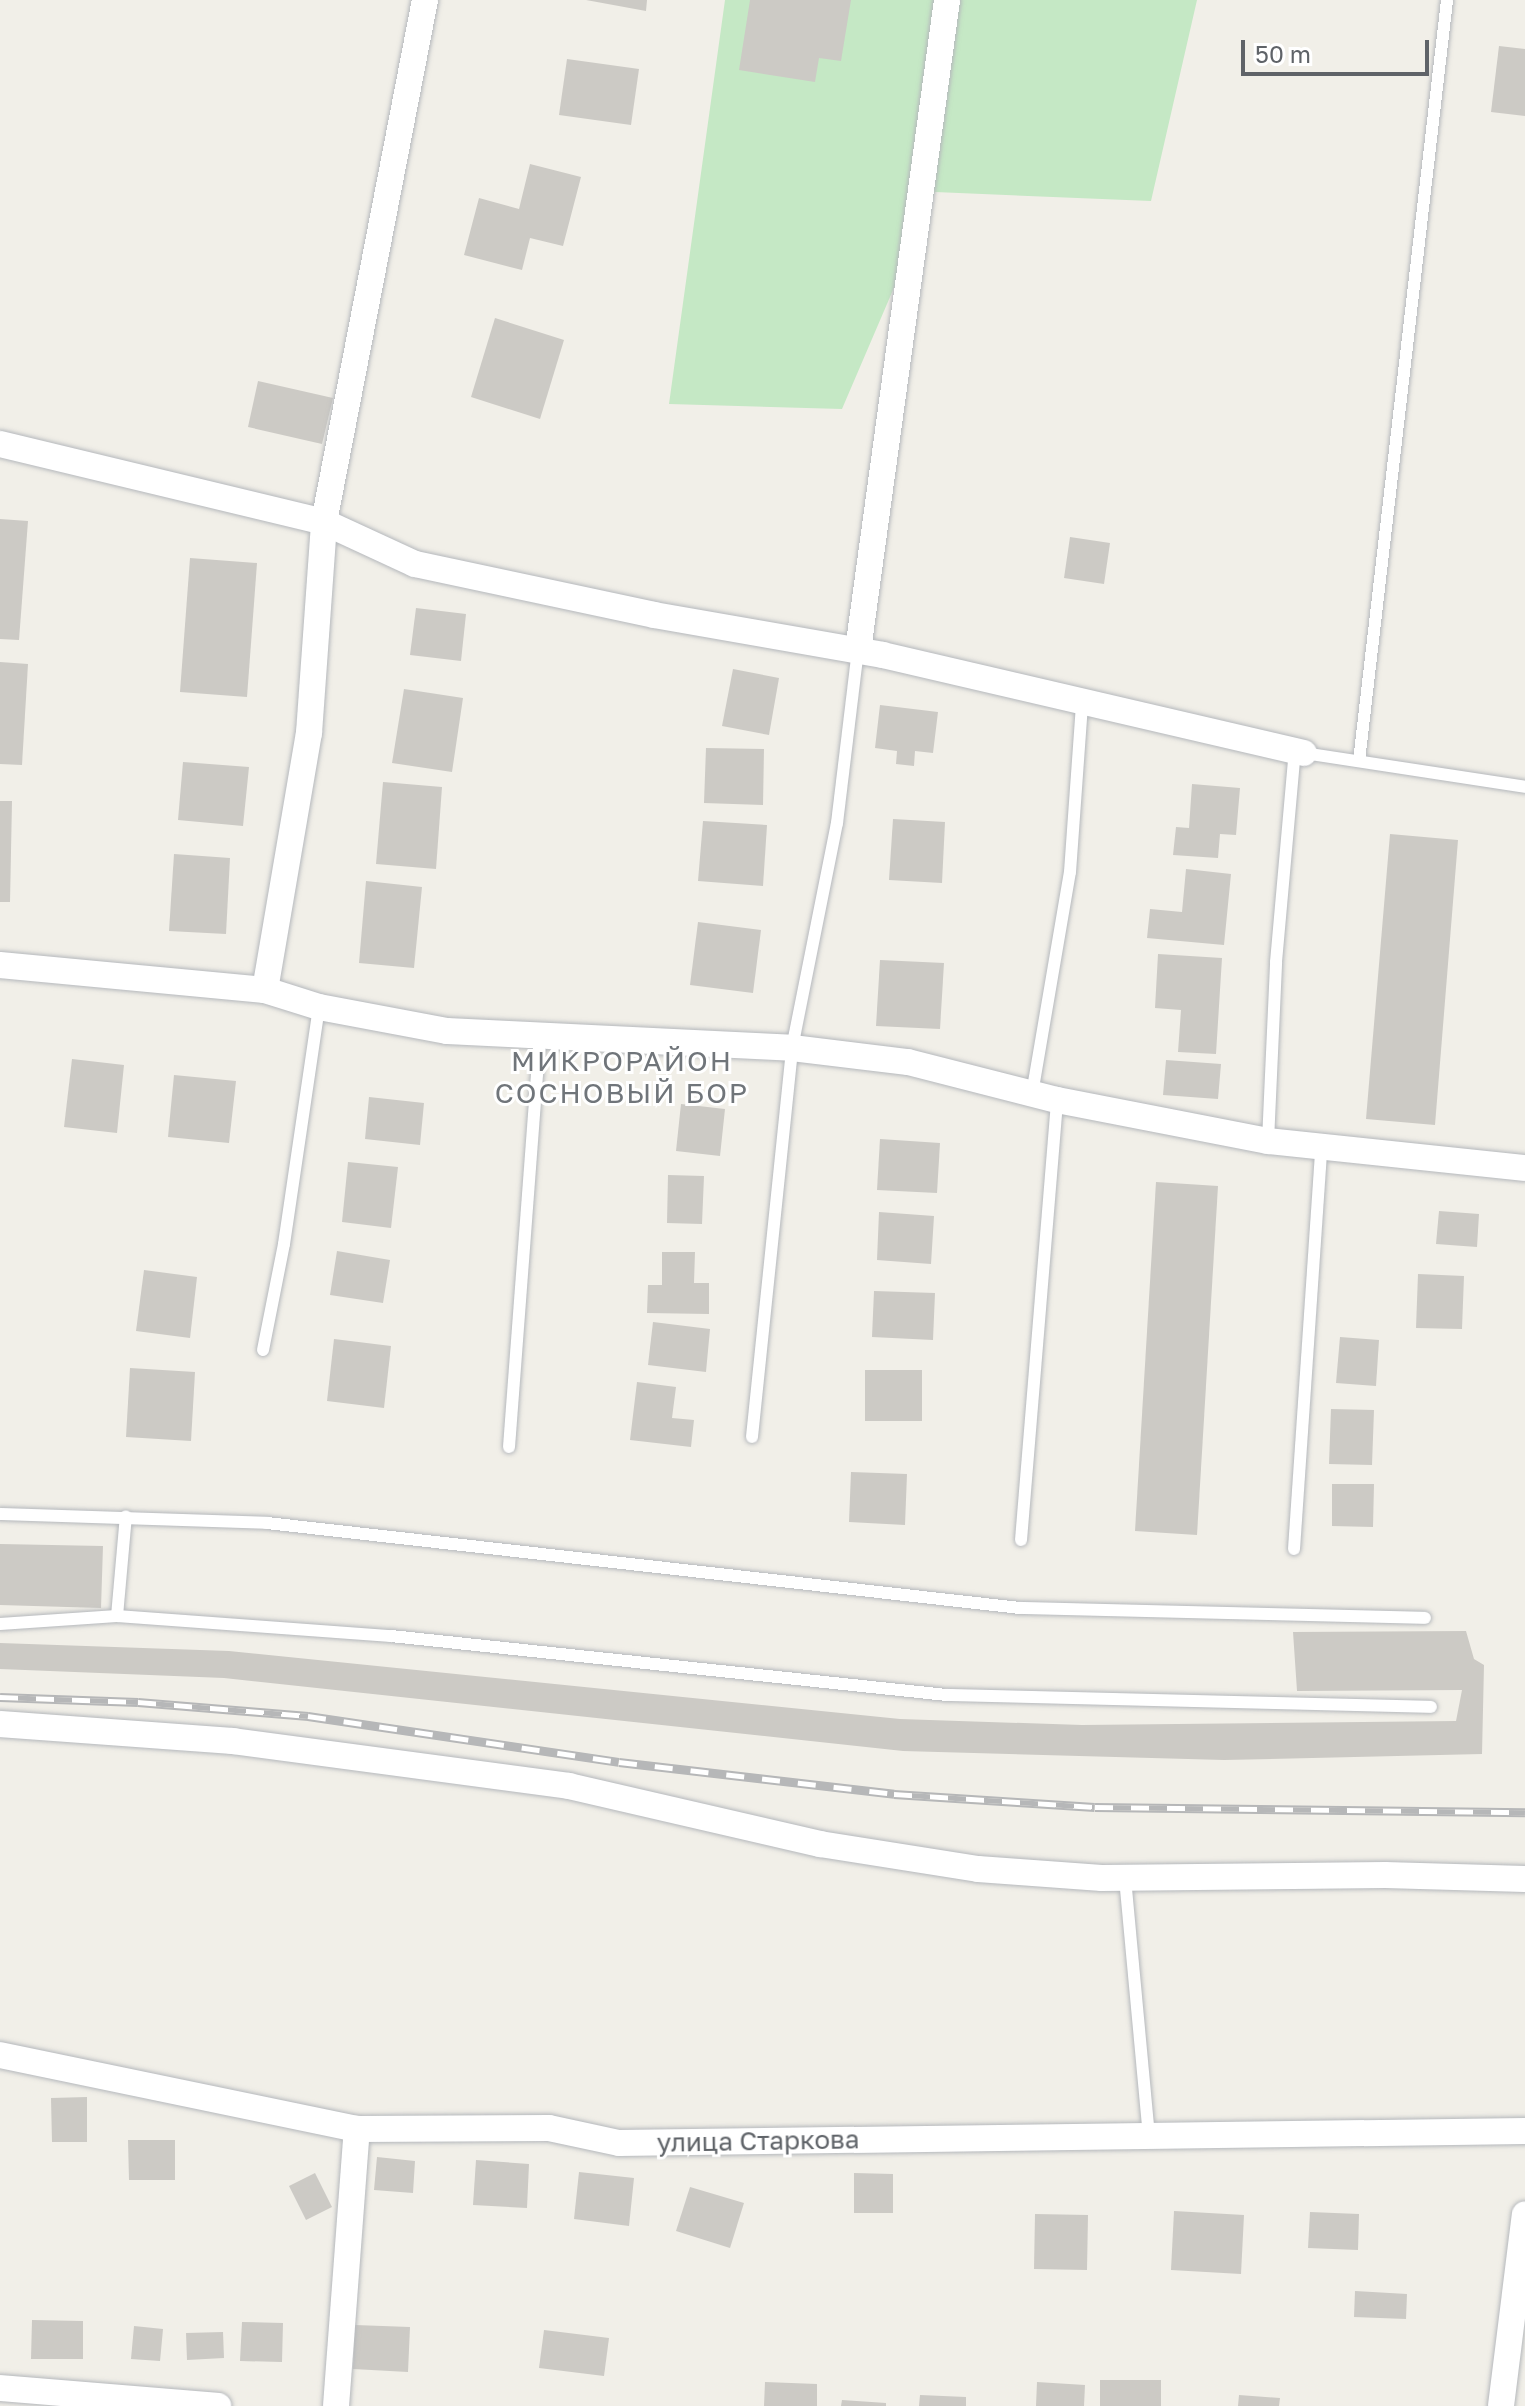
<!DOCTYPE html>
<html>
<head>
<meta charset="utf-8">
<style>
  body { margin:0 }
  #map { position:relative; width:1525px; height:2406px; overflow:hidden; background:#f1efe8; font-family:"Golos Text",sans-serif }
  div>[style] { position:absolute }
  .green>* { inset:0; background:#c5e8c5 }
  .building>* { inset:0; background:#cccac5 }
  .roads { filter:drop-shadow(0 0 2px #b5b8bc) drop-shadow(0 0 2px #b5b8bc) }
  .service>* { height:12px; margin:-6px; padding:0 6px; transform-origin:6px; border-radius:6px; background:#fff }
  .minor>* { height:26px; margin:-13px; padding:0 13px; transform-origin:13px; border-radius:13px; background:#fff }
  .rail>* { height:9px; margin-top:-4.5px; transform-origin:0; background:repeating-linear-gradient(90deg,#fff 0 18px,#b6b7b8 0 36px); box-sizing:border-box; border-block:2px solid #b6b7b8 }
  span { translate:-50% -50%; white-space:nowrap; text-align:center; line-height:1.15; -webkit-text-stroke:6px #fff; paint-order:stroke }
  .street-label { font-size:26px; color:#5f6368 }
  .neighbourhood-label { font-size:28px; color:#70757a; letter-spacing:2px }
  .scale { position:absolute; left:1241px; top:40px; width:188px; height:36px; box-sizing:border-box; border:4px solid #5f6368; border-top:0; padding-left:10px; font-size:24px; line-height:28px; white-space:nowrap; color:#5f6368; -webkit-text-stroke:6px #fff; paint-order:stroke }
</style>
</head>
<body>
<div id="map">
  <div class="green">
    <i style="clip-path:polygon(725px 0,1197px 0,1151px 201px,935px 192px,842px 409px,669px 404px)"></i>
  </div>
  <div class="building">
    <i style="clip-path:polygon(586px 0,647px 0,646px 11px)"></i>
    <i style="clip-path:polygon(750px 0,851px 0,841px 61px,819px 58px,815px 82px,739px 70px)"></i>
    <i style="clip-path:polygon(1499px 46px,1525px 49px,1525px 116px,1491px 112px)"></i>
    <i style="clip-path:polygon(567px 59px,639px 69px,631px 125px,559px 115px)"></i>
    <i style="clip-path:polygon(530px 164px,581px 177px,563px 246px,530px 238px,522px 270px,464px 255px,479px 198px,519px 209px)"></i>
    <i style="clip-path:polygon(495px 318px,564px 340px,540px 419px,471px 397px)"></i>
    <i style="clip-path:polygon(258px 381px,333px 398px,322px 444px,248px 427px)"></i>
    <i style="clip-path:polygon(0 519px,28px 521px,19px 640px,0 639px)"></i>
    <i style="clip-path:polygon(1070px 537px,1110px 543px,1104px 584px,1064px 578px)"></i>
    <i style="clip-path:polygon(190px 558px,257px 563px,247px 697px,180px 692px)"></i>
    <i style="clip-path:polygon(416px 608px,466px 614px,461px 661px,410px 655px)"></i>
    <i style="clip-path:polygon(0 662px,28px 664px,22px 765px,0 764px)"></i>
    <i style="clip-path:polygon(733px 669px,779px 678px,769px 735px,722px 726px)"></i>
    <i style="clip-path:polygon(404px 689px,463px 698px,452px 772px,392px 763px)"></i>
    <i style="clip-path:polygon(880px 705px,938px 712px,933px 753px,915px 751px,914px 766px,896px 764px,897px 751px,875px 748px)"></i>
    <i style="clip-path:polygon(706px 748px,764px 749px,763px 805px,704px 803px)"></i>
    <i style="clip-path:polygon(183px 762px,249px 767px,243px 826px,178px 820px)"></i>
    <i style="clip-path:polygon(383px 782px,442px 787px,436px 869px,376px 864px)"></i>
    <i style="clip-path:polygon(1192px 784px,1240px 788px,1236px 835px,1220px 834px,1218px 858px,1173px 855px,1176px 827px,1189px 828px)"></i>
    <i style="clip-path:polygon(0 801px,12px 801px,10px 902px,0 902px)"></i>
    <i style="clip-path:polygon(893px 819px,945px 822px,942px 883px,889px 880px)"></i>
    <i style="clip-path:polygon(703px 821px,767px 825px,763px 886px,698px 881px)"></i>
    <i style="clip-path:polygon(1390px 834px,1458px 840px,1435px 1125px,1366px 1119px)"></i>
    <i style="clip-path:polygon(174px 854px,230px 858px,226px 934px,169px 931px)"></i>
    <i style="clip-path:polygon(1186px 869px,1231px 874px,1224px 945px,1147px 938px,1150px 909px,1182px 912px)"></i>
    <i style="clip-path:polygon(366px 881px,422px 887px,414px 968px,359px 963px)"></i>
    <i style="clip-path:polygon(698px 922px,761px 930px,753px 993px,690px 985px)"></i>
    <i style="clip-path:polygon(1158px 954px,1222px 958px,1216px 1054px,1178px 1052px,1181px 1010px,1155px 1008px)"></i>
    <i style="clip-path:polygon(880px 960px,944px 963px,940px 1029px,876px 1026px)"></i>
    <i style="clip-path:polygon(72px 1059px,124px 1065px,117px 1133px,64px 1127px)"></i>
    <i style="clip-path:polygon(1166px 1060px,1221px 1064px,1218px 1099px,1163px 1095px)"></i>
    <i style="clip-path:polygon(174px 1075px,236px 1081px,229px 1143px,168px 1137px)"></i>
    <i style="clip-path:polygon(369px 1097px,424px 1103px,420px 1145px,365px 1139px)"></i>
    <i style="clip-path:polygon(681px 1104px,725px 1109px,720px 1156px,676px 1151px)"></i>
    <i style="clip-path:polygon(880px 1139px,940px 1143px,937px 1193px,877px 1190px)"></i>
    <i style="clip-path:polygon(348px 1162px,398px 1167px,391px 1228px,342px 1222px)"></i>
    <i style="clip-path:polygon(668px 1175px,704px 1176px,702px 1224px,667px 1223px)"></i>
    <i style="clip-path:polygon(1156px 1182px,1218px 1186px,1197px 1535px,1135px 1531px)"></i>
    <i style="clip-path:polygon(1439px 1211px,1479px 1214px,1477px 1247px,1436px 1244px)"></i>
    <i style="clip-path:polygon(879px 1212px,934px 1216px,931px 1264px,877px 1260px)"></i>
    <i style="clip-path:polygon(337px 1251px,390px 1260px,383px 1303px,330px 1295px)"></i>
    <i style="clip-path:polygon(662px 1252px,695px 1252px,694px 1283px,709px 1283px,709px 1314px,647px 1313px,648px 1285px,662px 1285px)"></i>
    <i style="clip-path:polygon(144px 1270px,197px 1277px,190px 1338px,136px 1331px)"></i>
    <i style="clip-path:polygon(1418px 1274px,1464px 1276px,1462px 1329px,1416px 1328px)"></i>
    <i style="clip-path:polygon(874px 1291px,935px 1293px,933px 1340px,872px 1337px)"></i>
    <i style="clip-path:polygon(653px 1322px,710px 1329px,706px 1372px,648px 1365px)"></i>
    <i style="clip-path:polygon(1340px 1337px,1379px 1340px,1376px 1386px,1336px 1383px)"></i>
    <i style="clip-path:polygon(334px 1339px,391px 1346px,384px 1408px,327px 1401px)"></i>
    <i style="clip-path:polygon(130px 1368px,195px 1372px,191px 1441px,126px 1437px)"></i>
    <i style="clip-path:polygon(865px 1370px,922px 1370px,922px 1421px,865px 1421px)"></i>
    <i style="clip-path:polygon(637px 1382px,676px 1387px,672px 1418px,694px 1420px,691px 1447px,630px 1440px)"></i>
    <i style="clip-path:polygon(1331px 1409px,1374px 1410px,1372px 1465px,1329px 1464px)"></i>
    <i style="clip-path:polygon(851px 1472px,907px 1474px,905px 1525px,849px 1522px)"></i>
    <i style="clip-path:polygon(1332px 1484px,1374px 1484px,1373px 1527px,1332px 1526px)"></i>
    <i style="clip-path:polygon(0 1544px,103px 1546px,101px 1608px,0 1605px)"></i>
    <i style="clip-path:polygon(1466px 1631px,1474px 1659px,1484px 1665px,1482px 1754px,1224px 1760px,903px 1751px,224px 1678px,0 1669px,0 1643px,229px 1651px,900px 1719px,1082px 1725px,1456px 1721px,1462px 1690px,1297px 1691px,1293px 1632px)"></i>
    <i style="clip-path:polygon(87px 2097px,87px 2142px,52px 2142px,51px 2098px)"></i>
    <i style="clip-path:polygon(128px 2140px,175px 2140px,175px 2180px,129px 2180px)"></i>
    <i style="clip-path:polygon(377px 2157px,415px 2161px,413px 2193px,374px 2190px)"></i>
    <i style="clip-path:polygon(476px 2160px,529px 2164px,527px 2208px,473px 2205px)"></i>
    <i style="clip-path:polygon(579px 2172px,634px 2178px,629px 2226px,574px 2219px)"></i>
    <i style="clip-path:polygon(315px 2173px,332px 2207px,306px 2220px,289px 2186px)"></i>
    <i style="clip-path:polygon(854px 2173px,893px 2174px,893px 2213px,854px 2213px)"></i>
    <i style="clip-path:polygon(690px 2187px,744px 2203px,730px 2248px,676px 2231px)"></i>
    <i style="clip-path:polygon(1174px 2211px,1244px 2215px,1241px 2274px,1171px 2270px)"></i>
    <i style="clip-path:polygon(1310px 2212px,1359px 2214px,1358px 2250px,1308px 2248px)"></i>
    <i style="clip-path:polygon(1035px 2214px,1088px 2215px,1087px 2270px,1034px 2269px)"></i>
    <i style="clip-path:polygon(1355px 2291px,1407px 2294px,1406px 2319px,1354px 2317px)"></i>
    <i style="clip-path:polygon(32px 2320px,83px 2321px,83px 2359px,31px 2359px)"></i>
    <i style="clip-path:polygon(242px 2322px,283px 2323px,282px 2362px,240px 2361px)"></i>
    <i style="clip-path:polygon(355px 2325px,410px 2327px,408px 2372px,353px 2369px)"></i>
    <i style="clip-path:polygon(134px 2326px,163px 2329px,160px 2361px,131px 2359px)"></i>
    <i style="clip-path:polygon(544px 2330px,609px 2338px,604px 2376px,539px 2368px)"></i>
    <i style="clip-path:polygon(223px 2332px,224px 2358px,187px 2360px,186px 2333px)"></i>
    <i style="clip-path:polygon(1100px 2380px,1161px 2380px,1161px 2406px,1100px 2406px)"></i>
    <i style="clip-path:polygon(765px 2382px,817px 2384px,817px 2406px,764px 2406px)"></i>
    <i style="clip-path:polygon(1037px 2382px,1085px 2385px,1084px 2406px,1036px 2406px)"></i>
    <i style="clip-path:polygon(920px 2395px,966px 2397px,966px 2406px,919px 2406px)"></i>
    <i style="clip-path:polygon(1239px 2395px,1280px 2398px,1279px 2406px,1238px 2406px)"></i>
    <i style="clip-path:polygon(842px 2400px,886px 2403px,886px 2406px,841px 2406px)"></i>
  </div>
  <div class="roads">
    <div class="service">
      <i style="left:1304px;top:753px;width:224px;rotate:8.7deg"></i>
      <i style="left:1359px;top:761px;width:766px;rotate:-83.4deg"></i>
      <i style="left:1032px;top:1094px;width:225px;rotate:-80.3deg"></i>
      <i style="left:1070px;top:872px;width:168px;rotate:-85.9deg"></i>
      <i style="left:1268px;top:1141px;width:179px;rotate:-87.4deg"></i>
      <i style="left:1276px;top:962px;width:212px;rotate:-84.9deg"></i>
      <i style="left:263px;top:1350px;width:108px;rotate:-78.8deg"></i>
      <i style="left:284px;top:1244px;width:240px;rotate:-81.6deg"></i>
      <i style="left:752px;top:1437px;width:391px;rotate:-84.1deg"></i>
      <i style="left:792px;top:1048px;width:229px;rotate:-78.7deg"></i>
      <i style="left:837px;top:823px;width:174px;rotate:-83.1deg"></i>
      <i style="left:509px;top:1447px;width:413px;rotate:-85.7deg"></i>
      <i style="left:0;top:1514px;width:267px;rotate:1.9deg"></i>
      <i style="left:267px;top:1523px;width:758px;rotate:6.44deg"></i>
      <i style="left:1020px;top:1608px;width:405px;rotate:1.4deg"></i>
      <i style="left:1021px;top:1540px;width:441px;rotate:-85.3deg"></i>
      <i style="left:1294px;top:1549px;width:401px;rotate:-86.1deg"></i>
      <i style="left:117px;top:1616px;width:100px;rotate:-84.9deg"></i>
      <i style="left:0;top:1624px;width:117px;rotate:-3.9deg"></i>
      <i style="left:117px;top:1616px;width:275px;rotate:4.2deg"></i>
      <i style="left:391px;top:1636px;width:559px;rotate:6.06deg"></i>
      <i style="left:947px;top:1695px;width:484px;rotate:1.4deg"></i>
      <i style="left:1125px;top:1878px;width:259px;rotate:84.7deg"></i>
    </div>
    <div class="minor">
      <i style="left:0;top:444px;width:333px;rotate:13.5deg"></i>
      <i style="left:324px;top:522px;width:100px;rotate:24.8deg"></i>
      <i style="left:415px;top:564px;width:244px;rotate:12deg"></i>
      <i style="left:654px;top:615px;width:232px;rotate:9.9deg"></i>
      <i style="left:883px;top:655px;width:432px;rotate:13.1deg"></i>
      <i style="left:858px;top:650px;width:656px;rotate:-82.2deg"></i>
      <i style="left:0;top:965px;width:266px;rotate:5.4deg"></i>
      <i style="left:265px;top:990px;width:57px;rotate:17.5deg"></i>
      <i style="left:319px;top:1007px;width:130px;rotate:10.6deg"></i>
      <i style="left:447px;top:1031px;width:345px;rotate:2.8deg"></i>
      <i style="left:792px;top:1048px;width:117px;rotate:6.9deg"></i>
      <i style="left:908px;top:1062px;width:154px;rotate:14.3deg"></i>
      <i style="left:1057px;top:1100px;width:215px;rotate:11deg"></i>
      <i style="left:1268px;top:1141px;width:258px;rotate:6deg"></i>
      <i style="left:265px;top:990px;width:261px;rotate:-80.3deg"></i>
      <i style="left:309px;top:733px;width:212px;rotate:-85.9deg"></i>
      <i style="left:324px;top:522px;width:532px;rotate:-79.05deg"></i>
      <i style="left:0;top:1724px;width:234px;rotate:4.2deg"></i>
      <i style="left:233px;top:1741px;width:339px;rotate:7.6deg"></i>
      <i style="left:569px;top:1786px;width:258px;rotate:13deg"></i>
      <i style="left:820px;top:1844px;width:160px;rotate:9deg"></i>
      <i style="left:978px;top:1869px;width:124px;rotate:4.2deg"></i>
      <i style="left:1102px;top:1878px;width:283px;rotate:-0.6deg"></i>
      <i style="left:1385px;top:1875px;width:140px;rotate:1.6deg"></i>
      <i style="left:0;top:2055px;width:365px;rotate:11.7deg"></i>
      <i style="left:357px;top:2129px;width:192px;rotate:-0.3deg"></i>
      <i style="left:549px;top:2128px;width:72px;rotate:12.1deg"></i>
      <i style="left:619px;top:2143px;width:906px;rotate:-0.76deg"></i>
      <i style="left:0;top:2388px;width:219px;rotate:4.7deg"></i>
      <i style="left:336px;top:2406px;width:278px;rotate:-85.7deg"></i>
      <i style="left:1501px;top:2406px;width:193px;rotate:-82.9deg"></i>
    </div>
  </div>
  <div class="rail">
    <i style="left:0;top:1697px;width:138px;rotate:2.1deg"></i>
    <i style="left:138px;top:1702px;width:171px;rotate:4.7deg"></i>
    <i style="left:308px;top:1716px;width:314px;rotate:8.4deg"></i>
    <i style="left:619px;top:1762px;width:277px;rotate:6.6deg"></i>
    <i style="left:894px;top:1794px;width:201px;rotate:3.7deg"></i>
    <i style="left:1095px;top:1807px;width:430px;rotate:0.7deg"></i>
  </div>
  <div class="street-label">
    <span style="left:758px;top:2141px;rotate:-1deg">улица Старкова</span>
  </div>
  <div class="neighbourhood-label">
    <span style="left:622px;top:1077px">МИКРОРАЙОН<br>СОСНОВЫЙ БОР</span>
  </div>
  <div class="scale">50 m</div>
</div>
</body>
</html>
